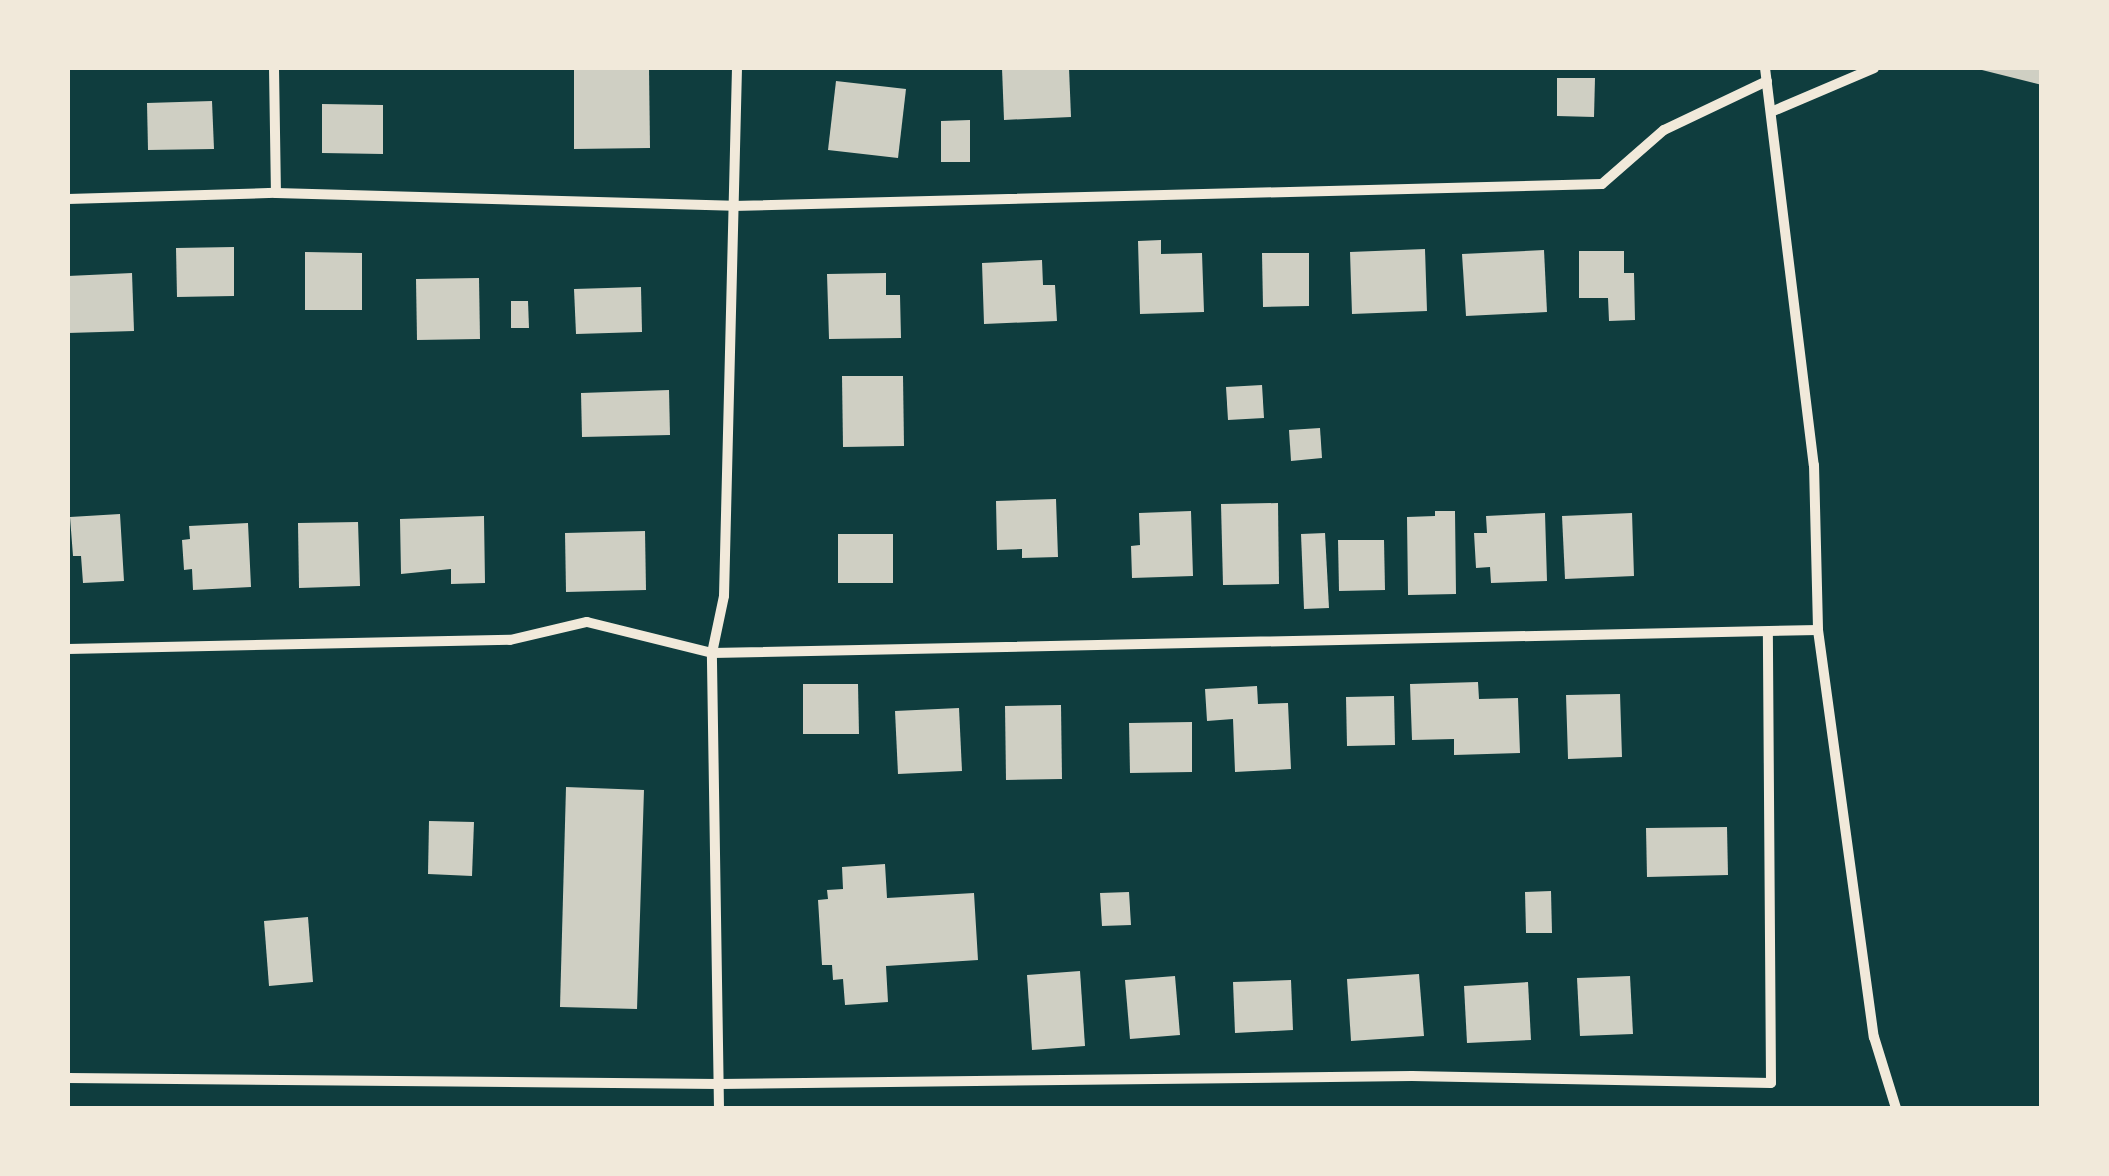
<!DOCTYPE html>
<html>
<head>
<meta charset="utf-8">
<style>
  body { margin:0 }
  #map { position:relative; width:2109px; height:1176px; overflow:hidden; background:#0f3d3e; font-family:Raleway,sans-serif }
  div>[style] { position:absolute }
  .building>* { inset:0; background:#cfcfc3 }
  .minor>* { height:10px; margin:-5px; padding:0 5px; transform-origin:5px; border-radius:5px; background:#f1e9da }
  span { translate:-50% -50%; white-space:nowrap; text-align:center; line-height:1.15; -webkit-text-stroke:8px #f1e9da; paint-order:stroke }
  .frame { position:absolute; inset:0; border:70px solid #f1e9da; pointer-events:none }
</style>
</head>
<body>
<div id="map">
  <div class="building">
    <i style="clip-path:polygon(574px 68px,649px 68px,650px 148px,574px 149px)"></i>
    <i style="clip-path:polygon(1002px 68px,1069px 68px,1071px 117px,1004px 120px)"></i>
    <i style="clip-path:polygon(1978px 68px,2042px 68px,2042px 85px,1978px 69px)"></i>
    <i style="clip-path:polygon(1557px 78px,1595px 78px,1594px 117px,1557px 116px)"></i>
    <i style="clip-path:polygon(836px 81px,906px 89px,898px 158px,828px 150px)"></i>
    <i style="clip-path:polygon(212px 101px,214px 149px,148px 150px,147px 103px)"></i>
    <i style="clip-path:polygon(322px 104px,383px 105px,383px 154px,322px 153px)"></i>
    <i style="clip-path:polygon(970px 120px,970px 162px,941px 162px,941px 121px)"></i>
    <i style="clip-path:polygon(1161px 240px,1161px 254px,1202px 253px,1204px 312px,1140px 314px,1138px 241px)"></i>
    <i style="clip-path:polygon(234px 247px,234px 296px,177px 297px,176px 248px)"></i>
    <i style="clip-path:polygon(1425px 249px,1427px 311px,1352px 314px,1350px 252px)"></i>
    <i style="clip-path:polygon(1544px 250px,1547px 312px,1466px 316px,1462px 254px)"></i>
    <i style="clip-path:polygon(1579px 251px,1624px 251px,1624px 273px,1634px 273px,1635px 320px,1609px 321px,1608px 298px,1579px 298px)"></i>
    <i style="clip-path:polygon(305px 252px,362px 253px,362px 310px,305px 310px)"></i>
    <i style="clip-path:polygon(1262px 253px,1309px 253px,1309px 306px,1263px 307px)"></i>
    <i style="clip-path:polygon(1042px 260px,1043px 285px,1055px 285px,1057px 321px,984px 324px,982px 263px)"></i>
    <i style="clip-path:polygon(132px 273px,134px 331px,68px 333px,68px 276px)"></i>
    <i style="clip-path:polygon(886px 273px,886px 295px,900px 295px,901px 338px,829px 339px,827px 274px)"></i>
    <i style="clip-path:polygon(479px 278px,480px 339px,417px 340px,416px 279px)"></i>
    <i style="clip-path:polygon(641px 287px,642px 332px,576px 334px,574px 289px)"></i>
    <i style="clip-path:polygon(511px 301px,528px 301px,529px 328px,511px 328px)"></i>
    <i style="clip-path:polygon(842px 376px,903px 376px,904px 446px,843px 447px)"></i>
    <i style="clip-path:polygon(1262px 385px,1264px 418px,1228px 420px,1226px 387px)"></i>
    <i style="clip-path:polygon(669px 390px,670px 435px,582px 437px,581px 393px)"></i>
    <i style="clip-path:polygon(1320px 428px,1322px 458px,1291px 461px,1289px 430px)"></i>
    <i style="clip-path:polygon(1056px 499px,1058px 557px,1022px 558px,1022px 549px,997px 550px,996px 501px)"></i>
    <i style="clip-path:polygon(1278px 503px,1279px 584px,1223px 585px,1221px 504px)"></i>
    <i style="clip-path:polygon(1191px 511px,1193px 576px,1132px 578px,1131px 546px,1140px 545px,1139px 513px)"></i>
    <i style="clip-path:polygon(1435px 511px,1455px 511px,1456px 594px,1408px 595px,1407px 517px,1435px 516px)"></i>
    <i style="clip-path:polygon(1545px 513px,1547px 581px,1491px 583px,1490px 567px,1476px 568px,1474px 533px,1487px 533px,1486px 516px)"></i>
    <i style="clip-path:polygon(1632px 513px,1634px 576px,1565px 579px,1562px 516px)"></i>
    <i style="clip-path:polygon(120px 514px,124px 581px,83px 583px,81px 556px,73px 556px,70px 517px)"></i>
    <i style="clip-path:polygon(484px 516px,485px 583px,451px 584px,451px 569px,401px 574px,400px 519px)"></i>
    <i style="clip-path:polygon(358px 522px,360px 586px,299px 588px,298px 523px)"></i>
    <i style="clip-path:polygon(248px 523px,251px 587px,193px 590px,192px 569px,184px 570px,182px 540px,190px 539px,189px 526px)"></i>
    <i style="clip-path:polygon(645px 531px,646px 590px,566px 592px,565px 533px)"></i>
    <i style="clip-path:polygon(1325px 533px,1329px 608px,1304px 609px,1301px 534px)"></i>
    <i style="clip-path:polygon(838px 534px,893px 534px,893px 583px,838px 583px)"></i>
    <i style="clip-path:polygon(1338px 540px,1384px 540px,1385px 590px,1339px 591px)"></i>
    <i style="clip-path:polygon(1478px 682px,1479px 699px,1518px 698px,1520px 753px,1454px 755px,1454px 739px,1412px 740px,1410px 684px)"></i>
    <i style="clip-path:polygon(803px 684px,858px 684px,859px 734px,803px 734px)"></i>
    <i style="clip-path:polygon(1257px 686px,1258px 704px,1288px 703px,1291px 769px,1235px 772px,1233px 719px,1207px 721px,1205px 689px)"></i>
    <i style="clip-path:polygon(1620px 694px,1622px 757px,1568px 759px,1566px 695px)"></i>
    <i style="clip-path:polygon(1394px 696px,1395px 745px,1347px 746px,1346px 697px)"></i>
    <i style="clip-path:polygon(1061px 705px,1062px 779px,1006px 780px,1005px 706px)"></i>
    <i style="clip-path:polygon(959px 708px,962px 771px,898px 774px,895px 711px)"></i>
    <i style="clip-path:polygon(1192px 722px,1192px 772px,1130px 773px,1129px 723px)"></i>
    <i style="clip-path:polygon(566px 787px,644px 790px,637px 1009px,560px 1007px)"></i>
    <i style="clip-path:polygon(429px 821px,474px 822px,472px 876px,428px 874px)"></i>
    <i style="clip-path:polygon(1727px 827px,1728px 875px,1647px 877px,1646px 828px)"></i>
    <i style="clip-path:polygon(885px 864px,887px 898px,974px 893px,978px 960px,886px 966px,888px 1002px,845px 1005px,843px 979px,833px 980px,832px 965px,822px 965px,818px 900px,828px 899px,827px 890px,843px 889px,842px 867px)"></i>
    <i style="clip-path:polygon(1551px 891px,1552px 933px,1526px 933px,1525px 892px)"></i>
    <i style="clip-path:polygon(1129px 892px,1131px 925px,1102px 926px,1100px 893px)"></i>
    <i style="clip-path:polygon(308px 917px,313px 982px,269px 986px,264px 921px)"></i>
    <i style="clip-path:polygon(1080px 971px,1085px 1046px,1032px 1050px,1027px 975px)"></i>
    <i style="clip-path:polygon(1419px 974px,1424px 1036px,1351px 1041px,1347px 979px)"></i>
    <i style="clip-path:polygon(1175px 976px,1180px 1035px,1130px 1039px,1125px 980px)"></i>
    <i style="clip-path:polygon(1630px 976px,1633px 1034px,1580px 1036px,1577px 978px)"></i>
    <i style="clip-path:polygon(1291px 980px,1293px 1030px,1235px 1033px,1233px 982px)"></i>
    <i style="clip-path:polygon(1528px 982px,1531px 1040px,1467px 1043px,1464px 986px)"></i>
  </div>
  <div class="minor">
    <i style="left:274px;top:68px;width:125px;rotate:89.1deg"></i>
    <i style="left:1765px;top:68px;width:400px;rotate:83deg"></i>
    <i style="left:1814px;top:465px;width:165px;rotate:88.6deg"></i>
    <i style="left:1818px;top:630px;width:411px;rotate:82.2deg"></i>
    <i style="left:1874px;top:1037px;width:74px;rotate:72.8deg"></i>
    <i style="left:1771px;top:112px;width:112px;rotate:-23.1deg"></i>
    <i style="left:68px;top:199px;width:208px;rotate:-1.7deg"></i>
    <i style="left:276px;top:193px;width:457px;rotate:1.6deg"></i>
    <i style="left:733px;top:206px;width:869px;rotate:-1.45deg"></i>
    <i style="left:1602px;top:184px;width:82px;rotate:-41.1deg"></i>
    <i style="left:1664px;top:130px;width:114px;rotate:-25.4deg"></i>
    <i style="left:68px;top:649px;width:442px;rotate:-1.2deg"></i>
    <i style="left:510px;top:640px;width:79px;rotate:-13.2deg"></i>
    <i style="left:587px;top:622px;width:129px;rotate:13.9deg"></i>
    <i style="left:712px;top:653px;width:1106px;rotate:-1.19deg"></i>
    <i style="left:68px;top:1078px;width:651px;rotate:0.53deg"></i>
    <i style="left:719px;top:1084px;width:693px;rotate:-0.66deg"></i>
    <i style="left:1412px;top:1076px;width:359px;rotate:1.1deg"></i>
    <i style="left:1771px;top:1083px;width:451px;rotate:-90.4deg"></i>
    <i style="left:719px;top:1108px;width:455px;rotate:-90.9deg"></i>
    <i style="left:712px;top:653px;width:58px;rotate:-78.1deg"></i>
    <i style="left:724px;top:596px;width:528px;rotate:-88.59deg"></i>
  </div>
  <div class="frame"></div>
</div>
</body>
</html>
